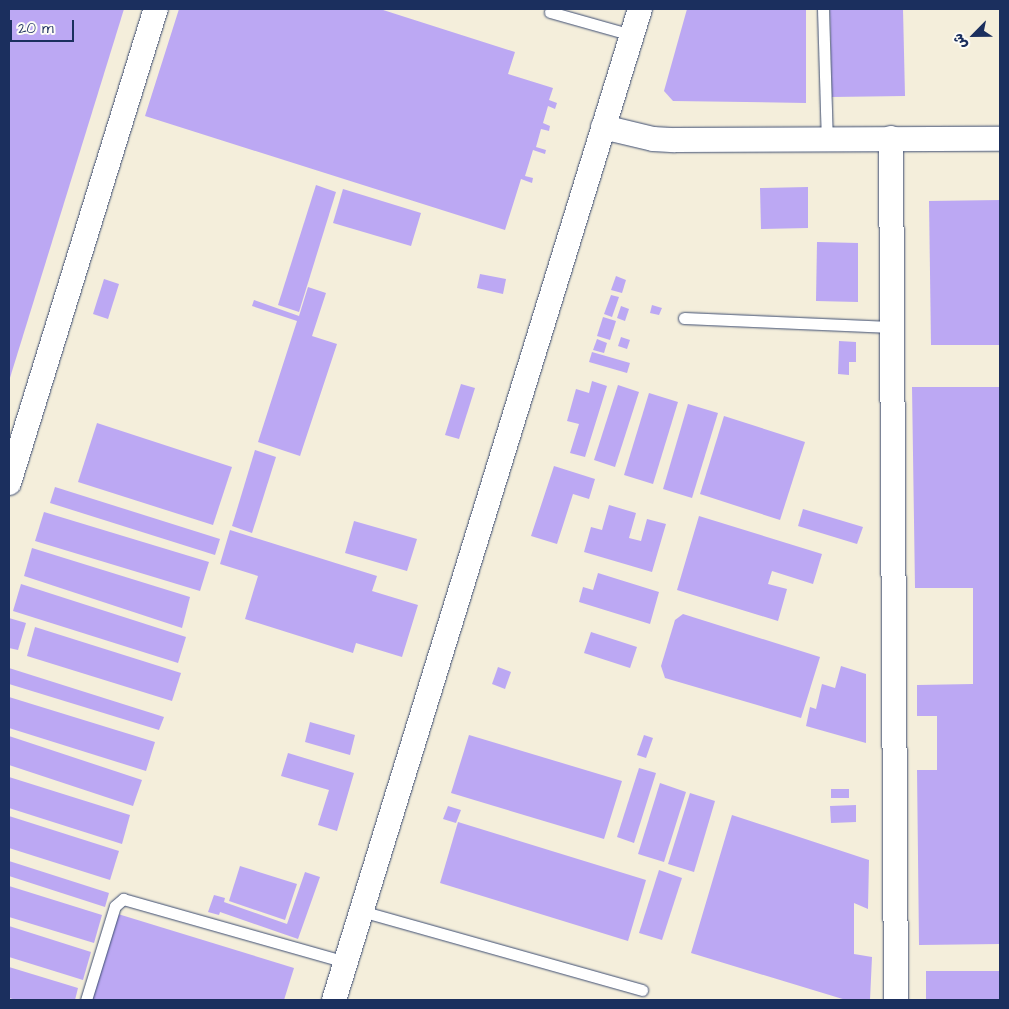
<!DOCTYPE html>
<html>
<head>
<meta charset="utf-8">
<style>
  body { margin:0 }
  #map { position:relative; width:1009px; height:1009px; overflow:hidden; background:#f4eedb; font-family:"Architects Daughter","Playpen Sans Arabic",sans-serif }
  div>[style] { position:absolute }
  .building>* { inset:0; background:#bca8f3 }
  .roads { filter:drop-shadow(0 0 1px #3c4c71) drop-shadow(0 0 1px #3c4c71) }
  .lane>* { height:11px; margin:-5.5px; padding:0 5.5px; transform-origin:5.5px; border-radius:5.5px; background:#fff }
  .street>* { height:24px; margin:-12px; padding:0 12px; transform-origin:12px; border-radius:12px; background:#fff }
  span { translate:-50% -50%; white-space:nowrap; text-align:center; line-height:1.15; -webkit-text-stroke:4px #fdfcf7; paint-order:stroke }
  .frame { position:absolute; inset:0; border:10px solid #1b2f5e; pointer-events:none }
  .north { position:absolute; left:949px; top:10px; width:50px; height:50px; -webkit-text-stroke:4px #fdfcf7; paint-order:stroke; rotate:247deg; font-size:14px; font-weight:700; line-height:20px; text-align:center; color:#1b2f5e }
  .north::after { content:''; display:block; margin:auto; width:18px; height:22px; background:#1b2f5e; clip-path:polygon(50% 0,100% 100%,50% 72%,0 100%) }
  .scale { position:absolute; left:10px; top:20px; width:64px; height:22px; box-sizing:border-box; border:2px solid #1b2f5e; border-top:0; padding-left:6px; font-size:15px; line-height:18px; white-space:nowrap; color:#1b2f5e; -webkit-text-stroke:4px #fdfcf7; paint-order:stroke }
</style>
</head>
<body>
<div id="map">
  <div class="building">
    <i style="clip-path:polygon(9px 9px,124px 9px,9px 381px)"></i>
    <i style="clip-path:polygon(179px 9px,380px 9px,515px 52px,508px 74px,553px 88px,549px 100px,557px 103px,555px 109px,548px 106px,543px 123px,550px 126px,549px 131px,541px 129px,536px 147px,546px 150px,545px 154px,533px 150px,525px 176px,533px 178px,532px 183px,521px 179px,505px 230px,145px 116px)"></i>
    <i style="clip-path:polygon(687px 9px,806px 9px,806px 103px,673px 101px,664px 91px)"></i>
    <i style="clip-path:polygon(830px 9px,903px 9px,905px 96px,832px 97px)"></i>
    <i style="clip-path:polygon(316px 185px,336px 192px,299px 312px,278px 305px)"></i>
    <i style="clip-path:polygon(808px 187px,808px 228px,761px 229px,760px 188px)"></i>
    <i style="clip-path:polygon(343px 189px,421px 213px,411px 246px,333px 223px)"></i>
    <i style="clip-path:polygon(1000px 200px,1000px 345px,931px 345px,929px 201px)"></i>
    <i style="clip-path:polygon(817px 242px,858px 243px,858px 302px,816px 301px)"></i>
    <i style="clip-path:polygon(480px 274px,506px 279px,503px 294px,477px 288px)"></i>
    <i style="clip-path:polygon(616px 276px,626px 280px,622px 293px,611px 290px)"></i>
    <i style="clip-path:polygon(104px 279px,119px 284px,108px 319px,93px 314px)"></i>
    <i style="clip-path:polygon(308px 287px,326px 293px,312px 336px,337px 344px,300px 456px,258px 442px,297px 321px,252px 306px,254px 300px,299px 316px)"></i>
    <i style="clip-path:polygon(611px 295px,619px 297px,612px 317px,604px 314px)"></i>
    <i style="clip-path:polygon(652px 305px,662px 308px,659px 315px,650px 313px)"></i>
    <i style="clip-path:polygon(621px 306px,629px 309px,625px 321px,617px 318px)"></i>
    <i style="clip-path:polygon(603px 317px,616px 321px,610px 340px,597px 336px)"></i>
    <i style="clip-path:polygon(621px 337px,630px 340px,627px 349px,618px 346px)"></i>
    <i style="clip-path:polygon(597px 339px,607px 343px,604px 353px,593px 350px)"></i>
    <i style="clip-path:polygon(839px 341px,856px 342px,856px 362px,849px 362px,849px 375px,838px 374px)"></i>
    <i style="clip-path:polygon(592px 352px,630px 363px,627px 373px,589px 362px)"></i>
    <i style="clip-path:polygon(592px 381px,607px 386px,585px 457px,570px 453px,579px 424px,567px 421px,576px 389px,589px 393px)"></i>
    <i style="clip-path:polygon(461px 384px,475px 388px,459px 439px,445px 435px)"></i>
    <i style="clip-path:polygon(618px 385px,639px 392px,615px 467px,594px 460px)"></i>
    <i style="clip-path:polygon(912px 387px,1000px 387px,1000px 944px,919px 945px,917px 770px,937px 770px,937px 716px,917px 716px,917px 685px,973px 684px,973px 588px,915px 588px)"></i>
    <i style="clip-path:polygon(649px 393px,678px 402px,653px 484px,624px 475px)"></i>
    <i style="clip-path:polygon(688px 404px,718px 413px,692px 498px,663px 489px)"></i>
    <i style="clip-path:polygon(724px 416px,805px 442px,780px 520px,700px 494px)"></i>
    <i style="clip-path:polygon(97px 423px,232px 467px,213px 525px,78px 482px)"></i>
    <i style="clip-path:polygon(255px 450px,276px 457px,252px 533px,232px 526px)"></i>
    <i style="clip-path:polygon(554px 466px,595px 479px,589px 499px,573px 494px,557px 544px,531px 536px)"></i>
    <i style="clip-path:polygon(55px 487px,220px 539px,215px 555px,50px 503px)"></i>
    <i style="clip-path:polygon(609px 505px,636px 513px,629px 538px,641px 541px,647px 519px,666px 524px,652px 572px,584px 552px,591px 527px,602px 530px)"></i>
    <i style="clip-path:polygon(803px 509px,863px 527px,857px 544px,798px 526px)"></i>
    <i style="clip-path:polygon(44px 512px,209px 562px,200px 591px,35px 541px)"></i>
    <i style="clip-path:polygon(699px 516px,822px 554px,813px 584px,772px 571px,768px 584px,787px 589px,778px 621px,677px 590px)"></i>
    <i style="clip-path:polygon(354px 521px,417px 539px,407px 571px,345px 553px)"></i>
    <i style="clip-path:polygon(230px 530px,377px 576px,372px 591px,418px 605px,402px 657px,356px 643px,353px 653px,245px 619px,258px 576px,220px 564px)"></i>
    <i style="clip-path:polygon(32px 548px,190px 597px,182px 628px,24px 576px)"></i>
    <i style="clip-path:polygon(598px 573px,659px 592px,650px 624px,579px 602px,583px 587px,593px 590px)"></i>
    <i style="clip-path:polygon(21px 584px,186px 637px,178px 663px,13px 611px)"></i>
    <i style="clip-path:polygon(683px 614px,820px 657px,801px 718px,665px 678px,661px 666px,675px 620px)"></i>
    <i style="clip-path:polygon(9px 618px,26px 623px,18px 650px,9px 648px)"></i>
    <i style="clip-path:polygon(35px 627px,181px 673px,172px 701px,27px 656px)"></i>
    <i style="clip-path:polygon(591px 632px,637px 647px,630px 668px,584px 653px)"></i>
    <i style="clip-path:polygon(841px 666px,866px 674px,866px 743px,806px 726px,810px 707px,816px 709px,822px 684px,835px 688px)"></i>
    <i style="clip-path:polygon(498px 667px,511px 672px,505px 689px,492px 684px)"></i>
    <i style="clip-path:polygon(9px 668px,164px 717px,159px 730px,9px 684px)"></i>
    <i style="clip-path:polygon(9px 697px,155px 742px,146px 771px,9px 728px)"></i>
    <i style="clip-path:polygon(310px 722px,355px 735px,350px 755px,305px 742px)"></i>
    <i style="clip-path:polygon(469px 735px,622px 781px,604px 839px,451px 793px)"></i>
    <i style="clip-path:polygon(644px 735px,653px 738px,646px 758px,637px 755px)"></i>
    <i style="clip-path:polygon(9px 736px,142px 780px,133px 806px,9px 765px)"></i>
    <i style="clip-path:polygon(288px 753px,354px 773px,337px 831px,318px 825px,329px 790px,281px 776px)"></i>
    <i style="clip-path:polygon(639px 768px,656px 773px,634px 843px,617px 837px)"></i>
    <i style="clip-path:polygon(9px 777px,130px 815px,122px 844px,9px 808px)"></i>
    <i style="clip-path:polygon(660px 783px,686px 792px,664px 862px,638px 854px)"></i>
    <i style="clip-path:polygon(831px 789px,849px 789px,849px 798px,831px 798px)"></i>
    <i style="clip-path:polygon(690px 793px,715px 801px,694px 872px,668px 864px)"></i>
    <i style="clip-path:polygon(856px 805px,856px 822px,831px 823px,830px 806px)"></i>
    <i style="clip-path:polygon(448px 806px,461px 810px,456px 823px,443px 819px)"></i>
    <i style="clip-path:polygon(732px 815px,869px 860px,868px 909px,854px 903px,854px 954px,872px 957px,870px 1000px,846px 1000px,691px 953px)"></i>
    <i style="clip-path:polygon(9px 816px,119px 851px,110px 880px,9px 848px)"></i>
    <i style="clip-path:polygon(458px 822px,646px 880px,628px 941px,440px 883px)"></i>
    <i style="clip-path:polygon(9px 861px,109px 893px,105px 907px,9px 876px)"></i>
    <i style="clip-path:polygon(240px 866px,297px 884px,285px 920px,229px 901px)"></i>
    <i style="clip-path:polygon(659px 870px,682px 878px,662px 940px,639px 933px)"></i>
    <i style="clip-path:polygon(305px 872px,320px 877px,298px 939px,220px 912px,219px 915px,208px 912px,214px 895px,225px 898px,224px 902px,287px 924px)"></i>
    <i style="clip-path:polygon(9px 886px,102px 915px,94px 943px,9px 917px)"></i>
    <i style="clip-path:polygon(118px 914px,294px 968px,284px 1000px,92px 1000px)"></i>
    <i style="clip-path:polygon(9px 926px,91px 952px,83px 980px,9px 957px)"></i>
    <i style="clip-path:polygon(9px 967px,78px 988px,75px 1000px,16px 1000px,9px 998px)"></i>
    <i style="clip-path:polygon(926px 971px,1000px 971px,1000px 1000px,926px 1000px)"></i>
  </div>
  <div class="roads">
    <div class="lane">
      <i style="left:823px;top:9px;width:131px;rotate:88.3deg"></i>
      <i style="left:550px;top:12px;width:85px;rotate:15.7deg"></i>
      <i style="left:684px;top:318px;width:207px;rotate:2.5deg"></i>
      <i style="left:361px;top:911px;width:292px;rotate:15.7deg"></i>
      <i style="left:86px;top:1000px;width:98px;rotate:-72.9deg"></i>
      <i style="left:115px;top:906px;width:11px;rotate:-41deg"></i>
      <i style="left:123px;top:899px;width:231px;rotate:15.8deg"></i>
    </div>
    <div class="street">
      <i style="left:603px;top:127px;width:51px;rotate:13.5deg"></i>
      <i style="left:653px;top:139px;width:22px;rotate:3deg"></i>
      <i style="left:675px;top:140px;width:325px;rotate:-0.2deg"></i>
      <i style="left:891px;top:138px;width:862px;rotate:89.67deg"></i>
      <i style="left:9px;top:483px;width:496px;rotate:-72.8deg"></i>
      <i style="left:334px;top:1000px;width:1037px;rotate:-72.84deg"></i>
    </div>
  </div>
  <div class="frame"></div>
  <div class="north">ش</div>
  <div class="scale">20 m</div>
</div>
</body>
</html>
